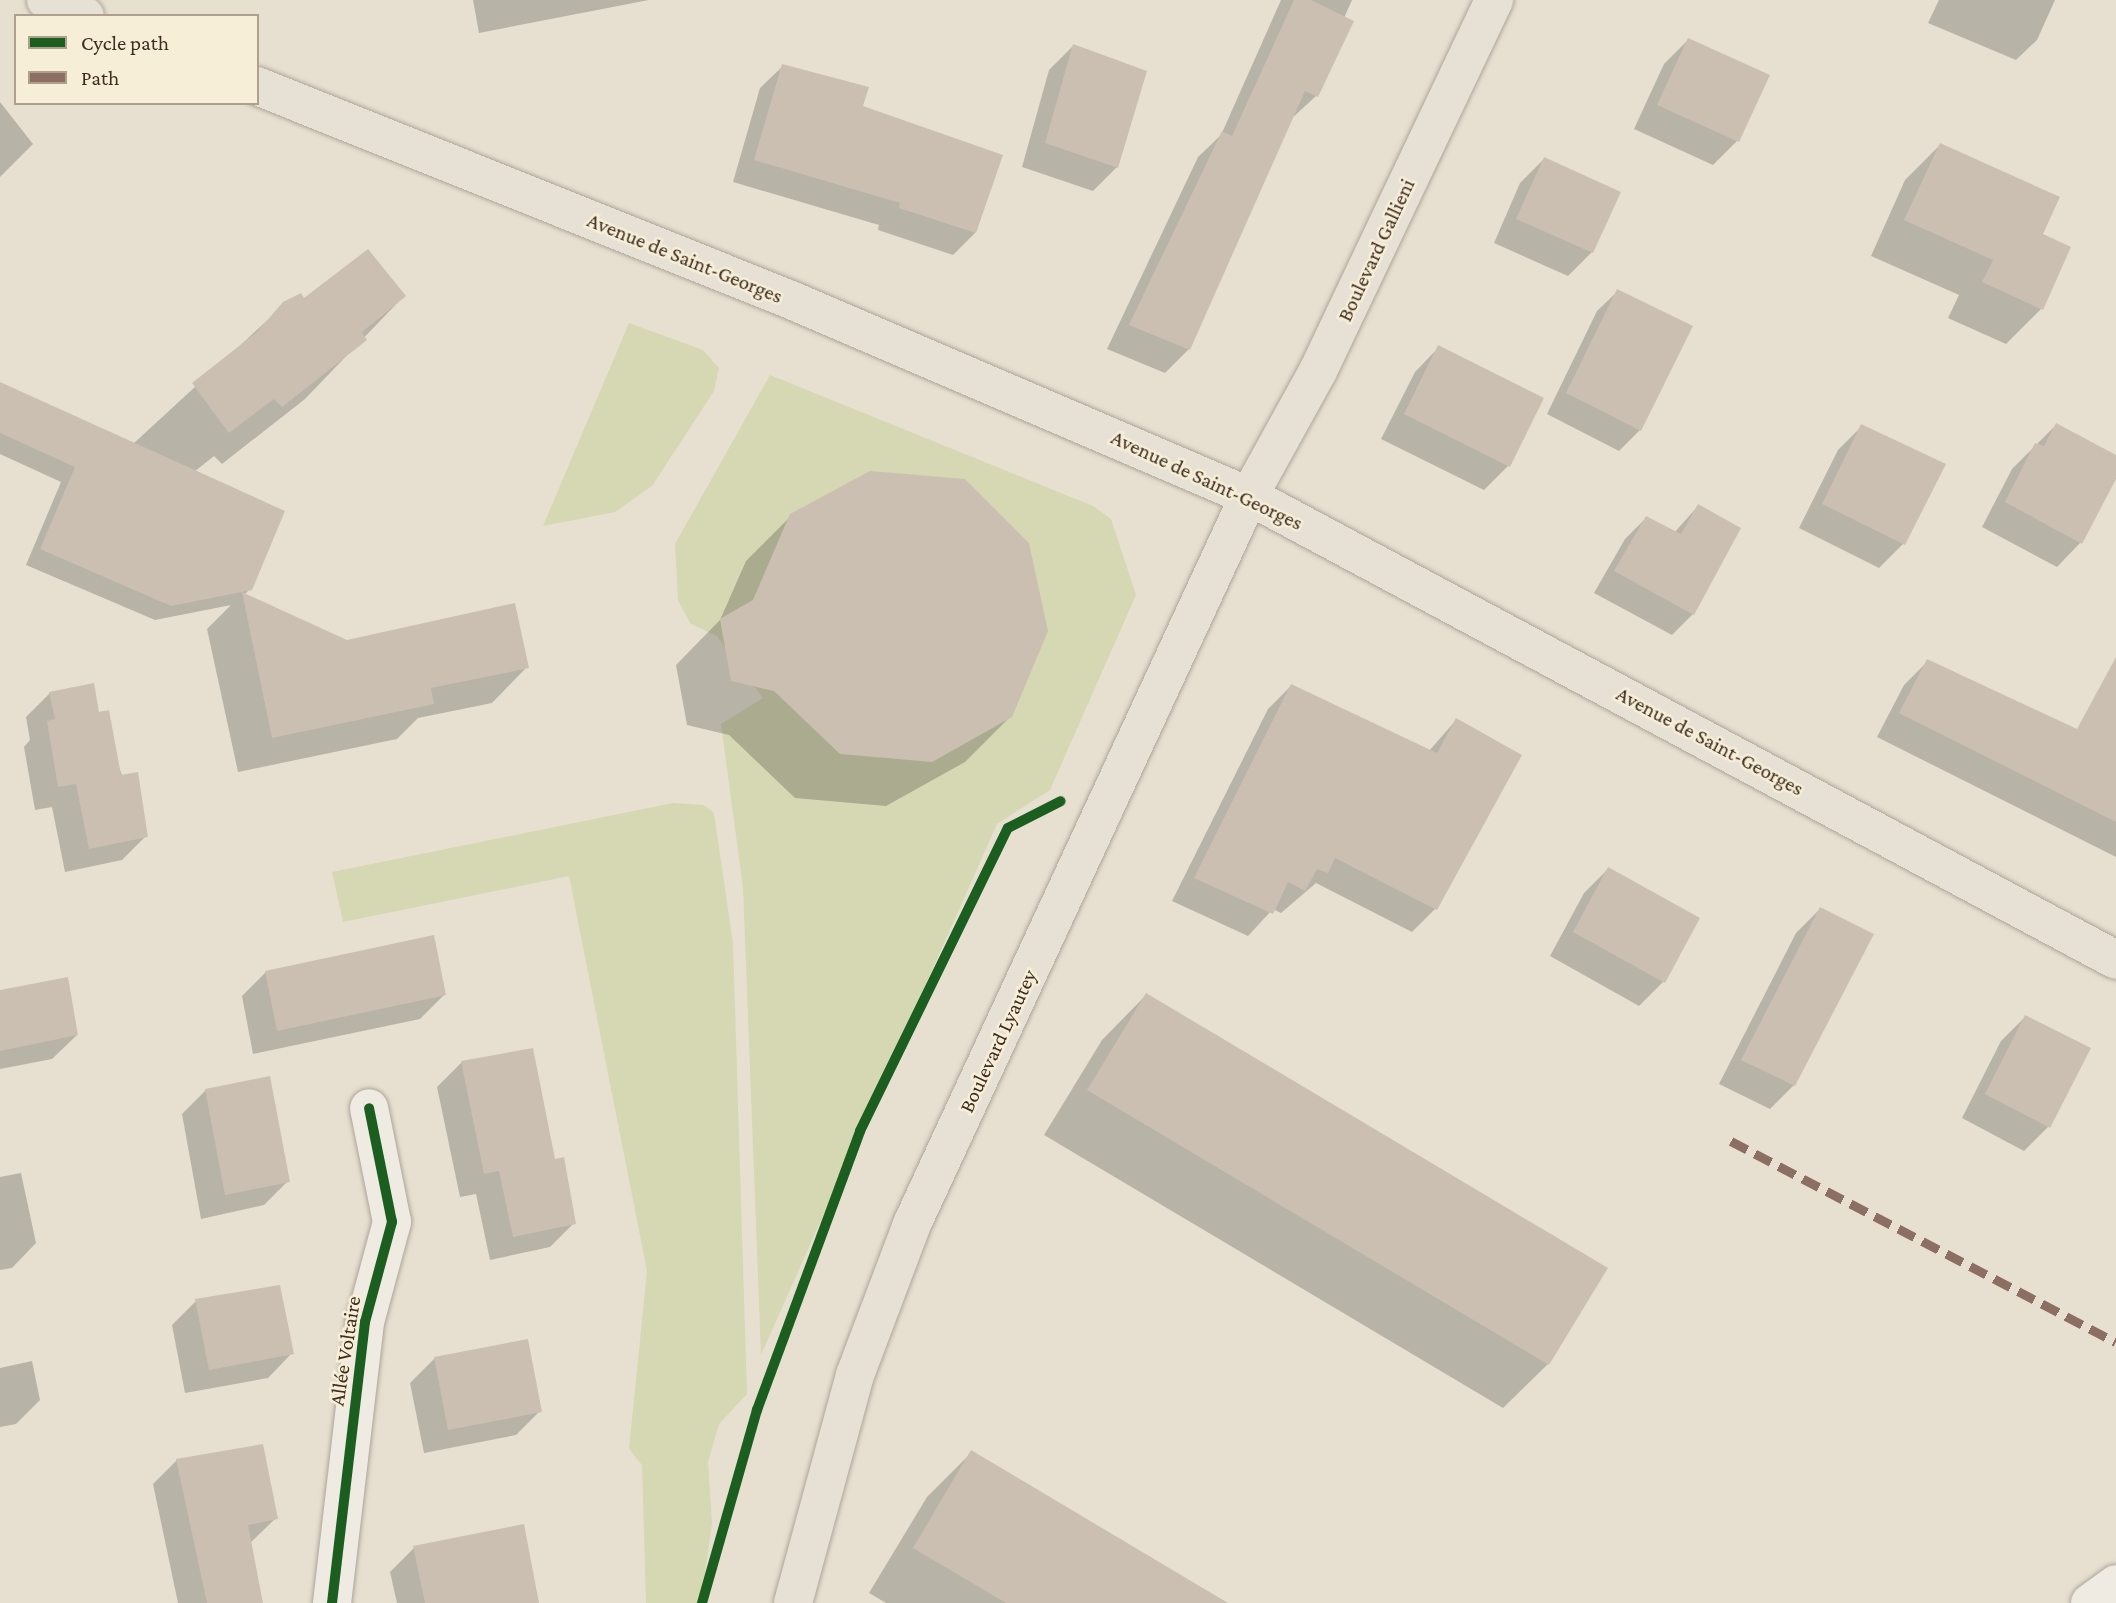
<!DOCTYPE html>
<html>
<head>
<meta charset="utf-8">
<style>
  body { margin:0 }
  #map { position:relative; width:2116px; height:1603px; overflow:hidden; background:#e7e0d1; font-family:"Crimson Pro",serif }
  div>[style] { position:absolute }
  .green>* { inset:0; background:#d6d7b3 }
  .shadow>* { inset:0; background:#0003 }
  .building>* { inset:0; background:#cbbfb2 }
  .roads { filter:drop-shadow(0 0 2px #ada599) drop-shadow(0 0 2px #ada599) }
  .minor>* { height:38px; margin:-19px; padding:0 19px; transform-origin:19px; border-radius:19px; background:#efebe3 }
  .major>* { height:38px; margin:-19px; padding:0 19px; transform-origin:19px; border-radius:19px; background:#e6e1d4 }
  .quiet>* { height:9px; margin-top:-4.5px; transform-origin:0; background:repeating-linear-gradient(90deg,#8d6e63 0 18px,transparent 0 27px) }
  .cycleway>* { height:10px; margin:-5px; padding:0 5px; transform-origin:5px; border-radius:5px; background:#1b5e20 }
  span { translate:-50% -50%; white-space:nowrap; text-align:center; line-height:1.15; -webkit-text-stroke:5px #f7eed8; paint-order:stroke }
  .street-label { font-size:21px; color:#3d2e20 }
  .legend { position:absolute; left:14px; top:14px; width:245px; height:91px; box-sizing:border-box; background:#f7eed8; border:2px solid #ada18e; margin:0; padding:9px 12px; list-style:none; font-size:21px; color:#3d2e20 }
  .legend li { display:flex; align-items:center; gap:14px; height:35px }
  .legend b { width:35px; border:2px solid #ada18e }
</style>
</head>
<body>
<div id="map">
  <div class="green">
    <i style="clip-path:polygon(629px 323px,703px 350px,719px 368px,714px 391px,652px 486px,615px 512px,543px 526px)"></i>
    <i style="clip-path:polygon(770px 375px,1093px 506px,1111px 519px,1136px 595px,1050px 790px,997px 824px,761px 1355px,743px 888px,721px 724px,763px 698px,717px 636px,691px 624px,678px 601px,675px 544px)"></i>
    <i style="clip-path:polygon(673px 803px,704px 805px,714px 813px,733px 943px,747px 1394px,719px 1424px,708px 1462px,712px 1523px,701px 1603px,646px 1603px,642px 1465px,629px 1449px,647px 1271px,569px 876px,343px 922px,332px 872px)"></i>
  </div>
  <div class="shadow">
    <i style="clip-path:polygon(473px 0,649px 0,479px 33px)"></i>
    <i style="clip-path:polygon(1281px 0,1352px 0,1344px 18px,1352px 22px,1316px 96px,1290px 120px,1189px 349px,1165px 373px,1107px 349px,1198px 157px,1221px 135px)"></i>
    <i style="clip-path:polygon(1939px 0,2055px 0,2037px 40px,2016px 60px,1928px 23px)"></i>
    <i style="clip-path:polygon(1688px 40px,1737px 141px,1713px 165px,1634px 129px,1664px 64px)"></i>
    <i style="clip-path:polygon(1073px 46px,1117px 167px,1093px 191px,1022px 167px,1049px 70px)"></i>
    <i style="clip-path:polygon(783px 66px,861px 107px,975px 233px,953px 255px,878px 230px,879px 225px,733px 182px,760px 88px)"></i>
    <i style="clip-path:polygon(0 102px,33px 144px,0 177px)"></i>
    <i style="clip-path:polygon(1940px 145px,2041px 235px,2041px 309px,2006px 344px,1948px 318px,1959px 295px,1871px 256px,1905px 180px)"></i>
    <i style="clip-path:polygon(1544px 159px,1592px 252px,1568px 276px,1494px 243px,1520px 183px)"></i>
    <i style="clip-path:polygon(1618px 291px,1690px 326px,1640px 430px,1619px 451px,1547px 414px,1597px 311px)"></i>
    <i style="clip-path:polygon(404px 296px,305px 399px,222px 464px,214px 456px,194px 472px,250px 589px,244px 595px,347px 642px,527px 667px,492px 703px,418px 718px,397px 739px,238px 772px,207px 629px,231px 605px,155px 620px,26px 565px,61px 482px,0 454px,0 384px,133px 444px,285px 304px)"></i>
    <i style="clip-path:polygon(1439px 347px,1508px 466px,1484px 490px,1381px 439px,1415px 372px)"></i>
    <i style="clip-path:polygon(2056px 425px,2116px 457px,2116px 475px,2081px 542px,2057px 567px,1982px 527px,2012px 469px)"></i>
    <i style="clip-path:polygon(1862px 426px,1903px 544px,1879px 568px,1799px 528px,1838px 450px)"></i>
    <i style="clip-path:polygon(1698px 506px,1693px 614px,1672px 635px,1594px 593px,1625px 539px,1646px 518px,1674px 533px)"></i>
    <i style="clip-path:polygon(791px 516px,1011px 716px,965px 762px,886px 806px,795px 798px,729px 735px,687px 725px,676px 665px,720px 620px,746px 561px)"></i>
    <i style="clip-path:polygon(1928px 661px,2116px 770px,2116px 857px,1877px 737px,1904px 685px)"></i>
    <i style="clip-path:polygon(1291px 686px,1429px 751px,1456px 720px,1435px 909px,1412px 932px,1316px 883px,1281px 913px,1273px 909px,1248px 936px,1172px 901px,1268px 709px)"></i>
    <i style="clip-path:polygon(50px 693px,98px 714px,146px 836px,122px 860px,65px 872px,52px 807px,35px 810px,24px 747px,30px 740px,26px 717px)"></i>
    <i style="clip-path:polygon(1608px 869px,1698px 919px,1663px 982px,1639px 1006px,1550px 956px,1584px 893px)"></i>
    <i style="clip-path:polygon(1820px 909px,1794px 1085px,1770px 1109px,1719px 1084px,1796px 933px)"></i>
    <i style="clip-path:polygon(266px 972px,444px 995px,420px 1019px,253px 1054px,242px 996px)"></i>
    <i style="clip-path:polygon(0 992px,77px 1035px,52px 1059px,0 1069px)"></i>
    <i style="clip-path:polygon(1146px 995px,1548px 1364px,1503px 1408px,1044px 1135px,1102px 1040px)"></i>
    <i style="clip-path:polygon(2025px 1017px,2048px 1127px,2024px 1151px,1962px 1118px,2001px 1041px)"></i>
    <i style="clip-path:polygon(532px 1050px,553px 1161px,574px 1223px,550px 1247px,490px 1260px,476px 1194px,460px 1197px,437px 1087px,461px 1063px)"></i>
    <i style="clip-path:polygon(206px 1090px,288px 1181px,264px 1205px,201px 1219px,182px 1114px)"></i>
    <i style="clip-path:polygon(21px 1173px,36px 1243px,12px 1268px,0 1270px,0 1177px)"></i>
    <i style="clip-path:polygon(196px 1301px,292px 1353px,268px 1378px,185px 1393px,172px 1325px)"></i>
    <i style="clip-path:polygon(526px 1341px,540px 1411px,516px 1435px,424px 1453px,410px 1383px,434px 1359px)"></i>
    <i style="clip-path:polygon(32px 1361px,40px 1400px,16px 1424px,0 1427px,0 1368px)"></i>
    <i style="clip-path:polygon(972px 1452px,1225px 1603px,886px 1603px,869px 1593px,927px 1497px)"></i>
    <i style="clip-path:polygon(177px 1460px,276px 1518px,250px 1543px,261px 1603px,178px 1603px,153px 1484px)"></i>
    <i style="clip-path:polygon(414px 1548px,538px 1603px,397px 1603px,390px 1572px)"></i>
  </div>
  <div class="building">
    <i style="clip-path:polygon(1294px 0,1311px 0,1354px 21px,1318px 97px,1305px 91px,1190px 350px,1129px 325px,1222px 131px,1232px 136px)"></i>
    <i style="clip-path:polygon(1688px 38px,1770px 75px,1739px 142px,1657px 105px)"></i>
    <i style="clip-path:polygon(1073px 44px,1147px 71px,1118px 168px,1045px 143px)"></i>
    <i style="clip-path:polygon(782px 64px,869px 87px,863px 106px,1003px 155px,976px 233px,899px 208px,900px 203px,754px 160px)"></i>
    <i style="clip-path:polygon(1940px 143px,2060px 197px,2043px 234px,2071px 247px,2043px 310px,1982px 282px,1993px 260px,1904px 220px)"></i>
    <i style="clip-path:polygon(1544px 157px,1621px 192px,1593px 253px,1516px 219px)"></i>
    <i style="clip-path:polygon(368px 249px,406px 296px,362px 332px,367px 340px,282px 407px,274px 399px,229px 433px,192px 383px,257px 332px,283px 302px,301px 293px,304px 298px)"></i>
    <i style="clip-path:polygon(1617px 289px,1693px 326px,1641px 431px,1566px 393px)"></i>
    <i style="clip-path:polygon(1438px 345px,1544px 398px,1510px 467px,1404px 414px)"></i>
    <i style="clip-path:polygon(0 382px,285px 511px,252px 590px,171px 606px,40px 549px,75px 467px,0 433px)"></i>
    <i style="clip-path:polygon(2056px 423px,2116px 455px,2116px 479px,2082px 544px,2005px 502px,2035px 443px,2044px 446px)"></i>
    <i style="clip-path:polygon(1861px 424px,1946px 464px,1905px 545px,1822px 504px)"></i>
    <i style="clip-path:polygon(870px 471px,965px 479px,1029px 543px,1048px 631px,1012px 717px,932px 762px,840px 754px,774px 691px,731px 681px,720px 619px,753px 600px,790px 514px)"></i>
    <i style="clip-path:polygon(1698px 504px,1741px 528px,1694px 615px,1614px 571px,1646px 516px,1681px 534px)"></i>
    <i style="clip-path:polygon(242px 592px,347px 640px,515px 603px,529px 668px,431px 688px,434px 704px,272px 738px)"></i>
    <i style="clip-path:polygon(2116px 657px,2116px 822px,1899px 713px,1927px 659px,2077px 729px)"></i>
    <i style="clip-path:polygon(94px 683px,99px 712px,109px 710px,121px 775px,138px 772px,148px 837px,89px 849px,76px 784px,58px 787px,47px 721px,55px 719px,49px 692px)"></i>
    <i style="clip-path:polygon(1291px 684px,1437px 753px,1456px 718px,1522px 755px,1437px 910px,1335px 858px,1328px 873px,1317px 869px,1305px 891px,1288px 882px,1273px 914px,1194px 878px)"></i>
    <i style="clip-path:polygon(1608px 867px,1700px 918px,1665px 983px,1573px 932px)"></i>
    <i style="clip-path:polygon(1820px 907px,1874px 934px,1795px 1086px,1741px 1060px)"></i>
    <i style="clip-path:polygon(434px 935px,446px 995px,277px 1031px,265px 971px)"></i>
    <i style="clip-path:polygon(68px 977px,78px 1035px,0 1051px,0 990px)"></i>
    <i style="clip-path:polygon(1146px 993px,1608px 1268px,1549px 1365px,1087px 1090px)"></i>
    <i style="clip-path:polygon(2025px 1015px,2091px 1048px,2050px 1128px,1985px 1094px)"></i>
    <i style="clip-path:polygon(533px 1048px,555px 1159px,564px 1157px,576px 1224px,513px 1237px,499px 1171px,484px 1174px,461px 1061px)"></i>
    <i style="clip-path:polygon(270px 1076px,290px 1182px,225px 1195px,205px 1089px)"></i>
    <i style="clip-path:polygon(280px 1285px,294px 1354px,209px 1370px,195px 1299px)"></i>
    <i style="clip-path:polygon(528px 1339px,542px 1412px,448px 1430px,434px 1357px)"></i>
    <i style="clip-path:polygon(263px 1444px,278px 1519px,248px 1525px,263px 1603px,207px 1603px,176px 1459px)"></i>
    <i style="clip-path:polygon(971px 1450px,1228px 1603px,1006px 1603px,913px 1548px)"></i>
    <i style="clip-path:polygon(524px 1524px,539px 1603px,425px 1603px,413px 1546px)"></i>
  </div>
  <div class="roads">
    <div class="minor">
      <i style="left:332px;top:1603px;width:283px;rotate:-83.3deg"></i>
      <i style="left:365px;top:1322px;width:104px;rotate:-74.9deg"></i>
      <i style="left:392px;top:1222px;width:116px;rotate:-101.4deg"></i>
      <i style="left:2090px;top:1603px;width:32px;rotate:-36deg"></i>
    </div>
    <div class="major">
      <i style="left:46px;top:0;width:42px;rotate:22.3deg"></i>
      <i style="left:257px;top:86px;width:575px;rotate:21.84deg"></i>
      <i style="left:791px;top:300px;width:498px;rotate:23.2deg"></i>
      <i style="left:1249px;top:496px;width:983px;rotate:28.15deg"></i>
      <i style="left:793px;top:1603px;width:236px;rotate:-74.8deg"></i>
      <i style="left:855px;top:1375px;width:161px;rotate:-69.3deg"></i>
      <i style="left:912px;top:1224px;width:802px;rotate:-65.16deg"></i>
      <i style="left:1249px;top:496px;width:143px;rotate:-61.1deg"></i>
      <i style="left:1318px;top:371px;width:411px;rotate:-64.6deg"></i>
    </div>
  </div>
  <div class="quiet">
    <i style="left:1731px;top:1141px;width:434px;rotate:27.6deg"></i>
  </div>
  <div class="cycleway">
    <i style="left:332px;top:1603px;width:283px;rotate:-83.3deg"></i>
    <i style="left:365px;top:1322px;width:104px;rotate:-74.9deg"></i>
    <i style="left:392px;top:1222px;width:116px;rotate:-101.4deg"></i>
    <i style="left:702px;top:1603px;width:201px;rotate:-74.1deg"></i>
    <i style="left:757px;top:1410px;width:297px;rotate:-69.7deg"></i>
    <i style="left:860px;top:1131px;width:337px;rotate:-64deg"></i>
    <i style="left:1008px;top:828px;width:59px;rotate:-27deg"></i>
  </div>
  <div class="street-label">
    <span style="left:1376px;top:250px;rotate:-65deg">Boulevard Gallieni</span>
    <span style="left:685px;top:258px;rotate:22deg">Avenue de Saint-Georges</span>
    <span style="left:1207px;top:480px;rotate:25deg">Avenue de Saint-Georges</span>
    <span style="left:1710px;top:741px;rotate:28deg">Avenue de Saint-Georges</span>
    <span style="left:998px;top:1041px;rotate:-65deg">Boulevard Lyautey</span>
    <span style="left:345px;top:1351px;rotate:-81deg">Allée Voltaire</span>
  </div>
  <ul class="legend">
  <li><b style="height:9px;background:#1b5e20"></b>Cycle path</li>
  <li><b style="height:9px;background:#8d6e63"></b>Path</li>
  </ul>
</div>
</body>
</html>
